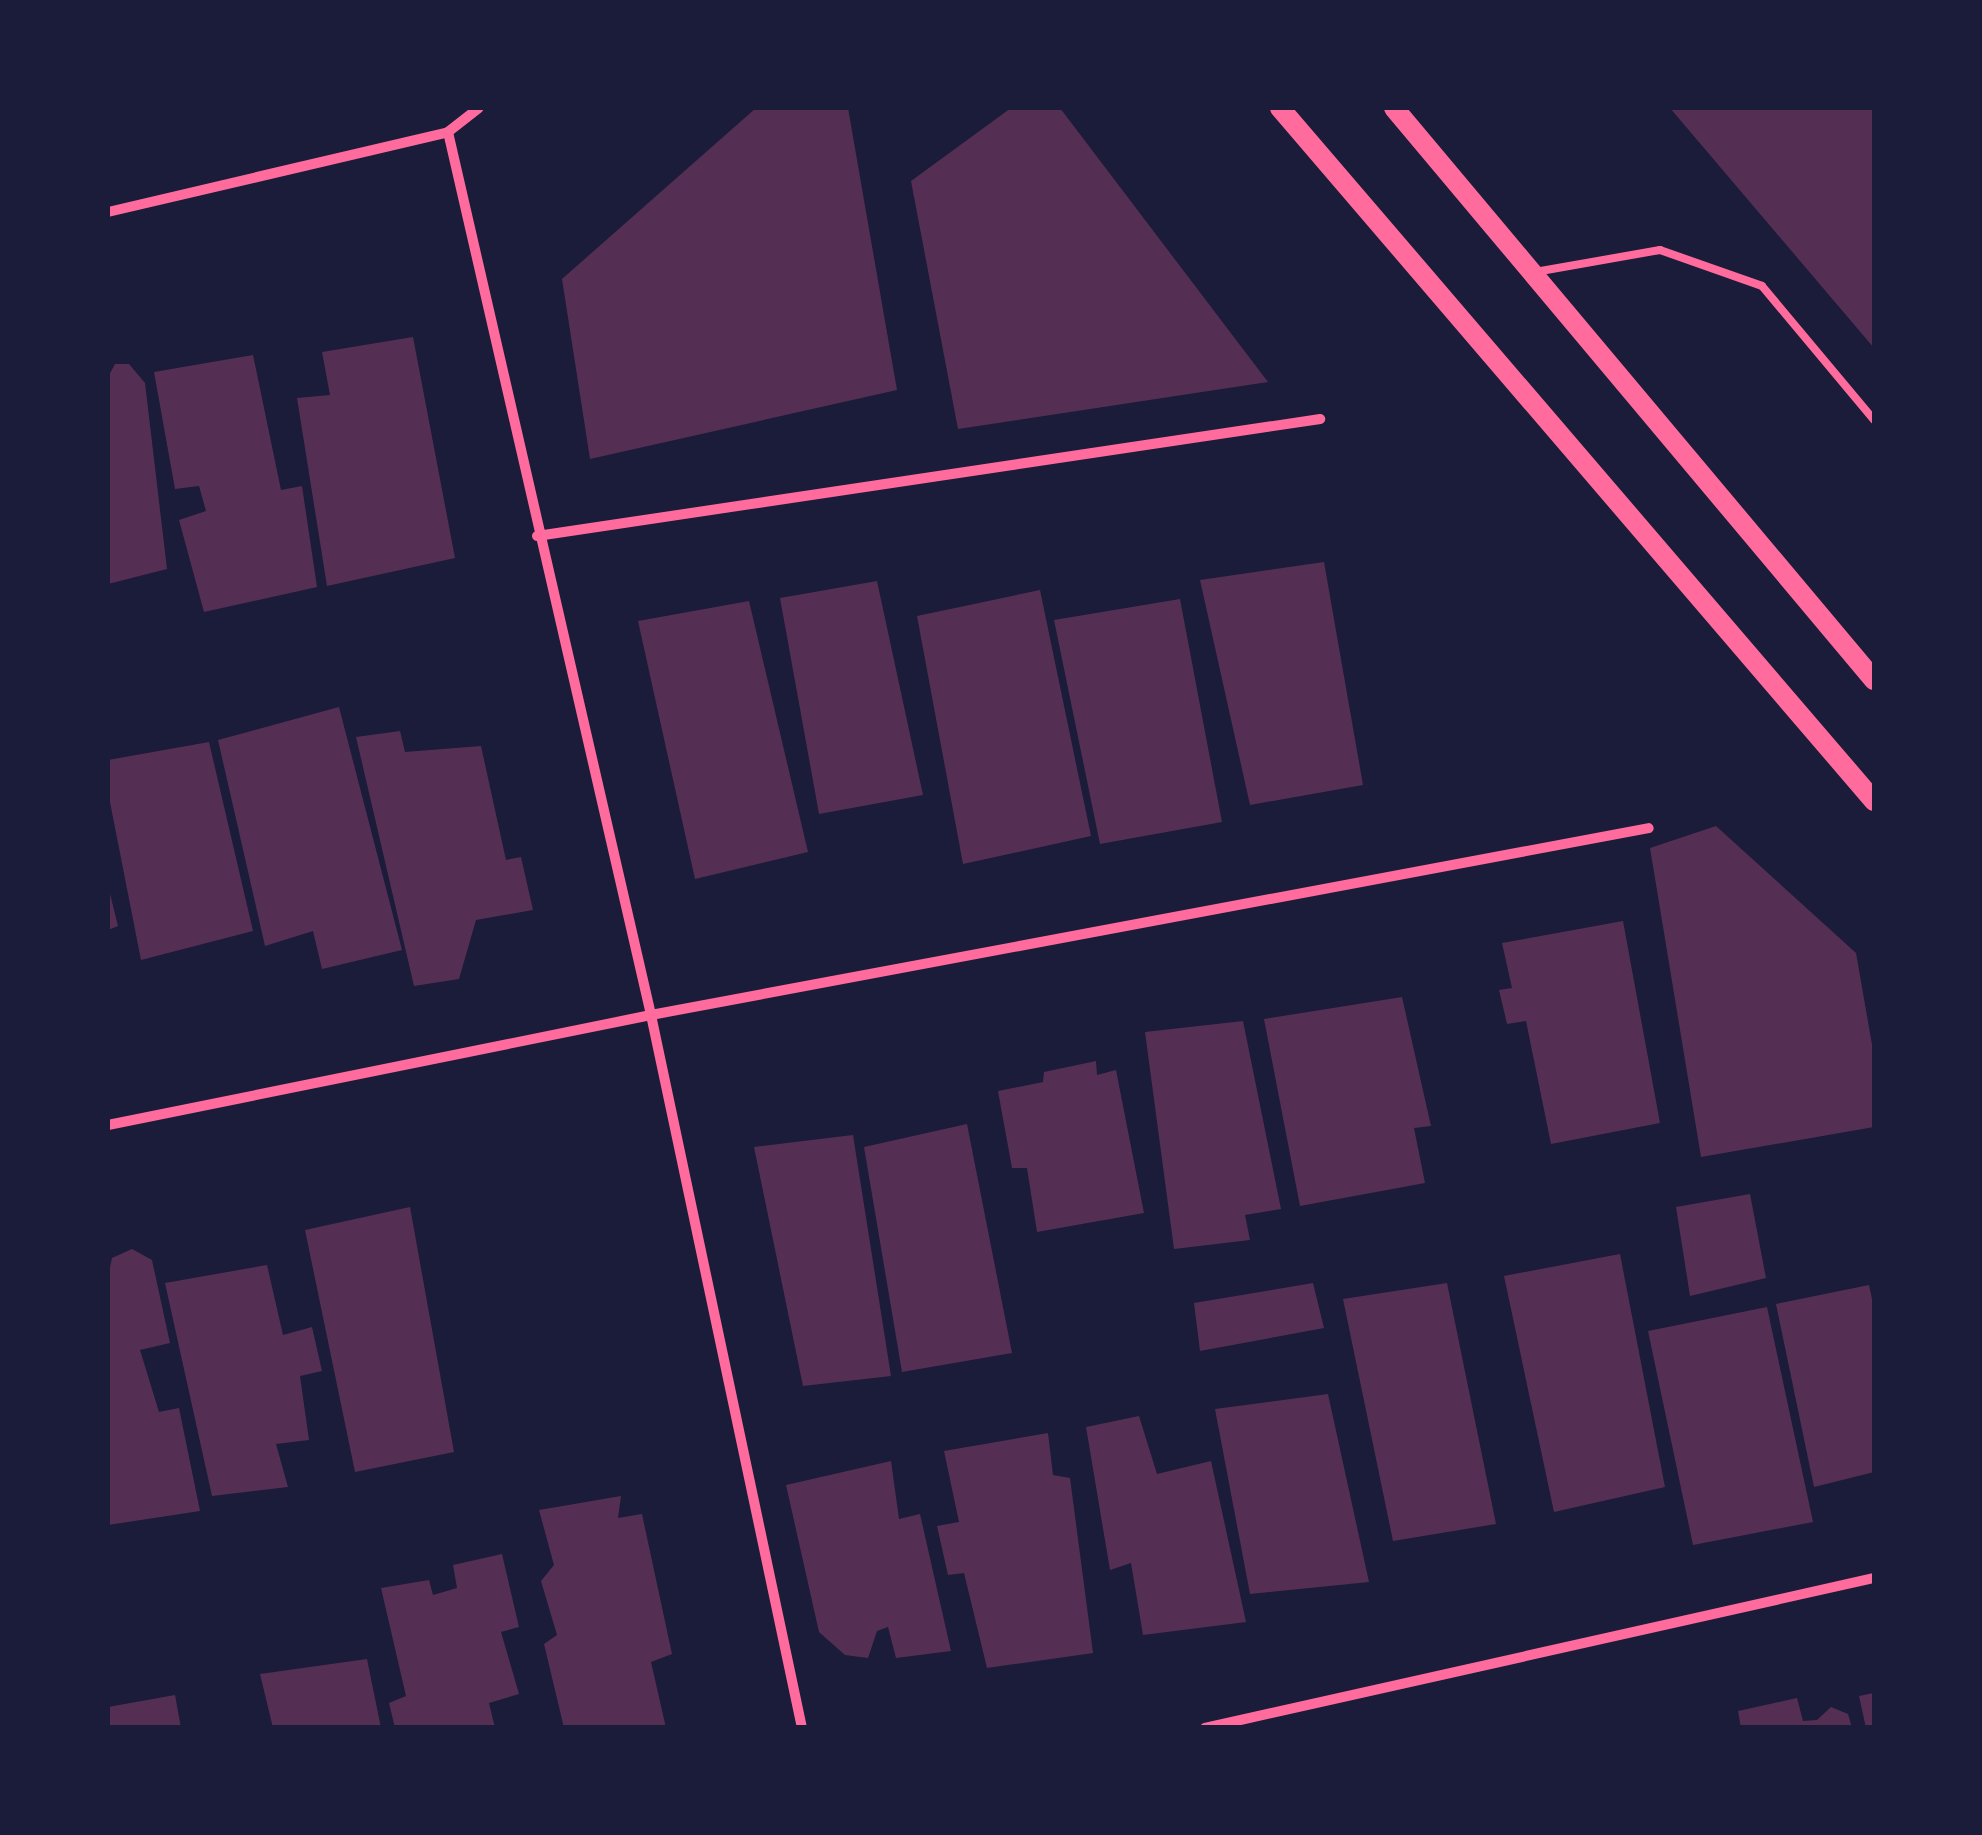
<!DOCTYPE html>
<html>
<head>
<meta charset="utf-8">
<style>
  body { margin:0 }
  #map { position:relative; width:1982px; height:1835px; overflow:hidden; background:#1b1b3a; font-family:"Open Sans",sans-serif }
  div>[style] { position:absolute }
  .building>* { inset:0; background:#542f53 }
  .service>* { height:8px; margin:-4px; padding:0 4px; transform-origin:4px; border-radius:4px; background:#ff6b9d }
  .minor>* { height:10px; margin:-5px; padding:0 5px; transform-origin:5px; border-radius:5px; background:#ff6b9d }
  .secondary>* { height:20px; margin:-10px; padding:0 10px; transform-origin:10px; border-radius:10px; background:#ff6b9d }
  span { translate:-50% -50%; white-space:nowrap; text-align:center; line-height:1.15; -webkit-text-stroke:8px #1b1b3a; paint-order:stroke }
  .frame { position:absolute; inset:0; border:110px solid #1b1b3a; pointer-events:none }
</style>
</head>
<body>
<div id="map">
  <div class="building">
    <i style="clip-path:polygon(756px 108px,848px 108px,897px 390px,590px 459px,562px 279px)"></i>
    <i style="clip-path:polygon(1011px 108px,1060px 108px,1268px 382px,958px 429px,911px 181px)"></i>
    <i style="clip-path:polygon(1670px 108px,1874px 108px,1874px 348px)"></i>
    <i style="clip-path:polygon(413px 337px,455px 558px,327px 586px,297px 398px,330px 395px,322px 352px)"></i>
    <i style="clip-path:polygon(253px 355px,281px 490px,302px 486px,317px 587px,204px 612px,179px 520px,206px 511px,199px 486px,175px 489px,154px 372px)"></i>
    <i style="clip-path:polygon(115px 364px,129px 364px,145px 383px,167px 569px,108px 584px,108px 377px)"></i>
    <i style="clip-path:polygon(1324px 562px,1363px 785px,1250px 805px,1200px 580px)"></i>
    <i style="clip-path:polygon(877px 581px,923px 795px,819px 814px,780px 598px)"></i>
    <i style="clip-path:polygon(1040px 590px,1091px 836px,963px 864px,917px 616px)"></i>
    <i style="clip-path:polygon(1180px 599px,1222px 822px,1100px 844px,1054px 620px)"></i>
    <i style="clip-path:polygon(749px 601px,808px 852px,695px 879px,638px 621px)"></i>
    <i style="clip-path:polygon(339px 707px,402px 950px,322px 969px,313px 931px,265px 946px,218px 740px)"></i>
    <i style="clip-path:polygon(400px 731px,405px 752px,481px 746px,506px 860px,521px 857px,533px 910px,476px 920px,459px 979px,414px 986px,356px 737px)"></i>
    <i style="clip-path:polygon(209px 742px,253px 931px,141px 960px,108px 792px,108px 760px)"></i>
    <i style="clip-path:polygon(1716px 826px,1856px 953px,1874px 1056px,1874px 1127px,1701px 1157px,1650px 848px)"></i>
    <i style="clip-path:polygon(108px 886px,118px 926px,108px 930px)"></i>
    <i style="clip-path:polygon(1623px 921px,1660px 1123px,1551px 1144px,1526px 1021px,1507px 1024px,1499px 990px,1512px 988px,1502px 943px)"></i>
    <i style="clip-path:polygon(1402px 997px,1431px 1126px,1414px 1128px,1425px 1183px,1300px 1206px,1264px 1019px)"></i>
    <i style="clip-path:polygon(1243px 1021px,1281px 1209px,1245px 1215px,1250px 1240px,1174px 1249px,1145px 1032px)"></i>
    <i style="clip-path:polygon(1096px 1061px,1097px 1075px,1116px 1070px,1144px 1213px,1037px 1232px,1027px 1168px,1012px 1168px,998px 1091px,1043px 1082px,1044px 1072px)"></i>
    <i style="clip-path:polygon(967px 1124px,1012px 1353px,902px 1372px,864px 1147px)"></i>
    <i style="clip-path:polygon(853px 1135px,891px 1376px,803px 1386px,754px 1147px)"></i>
    <i style="clip-path:polygon(1750px 1194px,1766px 1278px,1690px 1296px,1676px 1207px)"></i>
    <i style="clip-path:polygon(410px 1207px,454px 1452px,355px 1472px,305px 1230px)"></i>
    <i style="clip-path:polygon(132px 1249px,152px 1260px,170px 1343px,140px 1350px,159px 1412px,179px 1408px,200px 1511px,108px 1525px,108px 1276px,112px 1258px)"></i>
    <i style="clip-path:polygon(1620px 1254px,1665px 1487px,1554px 1512px,1504px 1276px)"></i>
    <i style="clip-path:polygon(267px 1265px,283px 1335px,312px 1327px,322px 1371px,300px 1376px,309px 1440px,276px 1444px,288px 1487px,212px 1496px,165px 1283px)"></i>
    <i style="clip-path:polygon(1313px 1283px,1324px 1328px,1200px 1351px,1194px 1303px)"></i>
    <i style="clip-path:polygon(1447px 1283px,1496px 1524px,1393px 1541px,1343px 1299px)"></i>
    <i style="clip-path:polygon(1869px 1285px,1874px 1308px,1874px 1472px,1814px 1487px,1776px 1304px)"></i>
    <i style="clip-path:polygon(1767px 1307px,1813px 1522px,1693px 1545px,1648px 1331px)"></i>
    <i style="clip-path:polygon(1328px 1394px,1369px 1582px,1250px 1594px,1215px 1409px)"></i>
    <i style="clip-path:polygon(1139px 1416px,1157px 1474px,1211px 1461px,1246px 1622px,1143px 1635px,1131px 1563px,1110px 1570px,1086px 1427px)"></i>
    <i style="clip-path:polygon(1048px 1433px,1053px 1475px,1070px 1478px,1093px 1653px,987px 1668px,964px 1573px,948px 1575px,937px 1526px,959px 1522px,944px 1451px)"></i>
    <i style="clip-path:polygon(891px 1461px,899px 1519px,920px 1514px,951px 1651px,896px 1658px,888px 1627px,877px 1631px,868px 1658px,845px 1655px,819px 1632px,786px 1485px)"></i>
    <i style="clip-path:polygon(621px 1496px,618px 1518px,642px 1514px,672px 1654px,651px 1662px,666px 1728px,564px 1728px,544px 1644px,557px 1635px,541px 1581px,554px 1565px,539px 1510px)"></i>
    <i style="clip-path:polygon(502px 1554px,519px 1627px,501px 1632px,519px 1694px,489px 1703px,495px 1728px,395px 1728px,389px 1703px,406px 1696px,381px 1588px,429px 1580px,433px 1595px,457px 1588px,453px 1565px)"></i>
    <i style="clip-path:polygon(367px 1659px,381px 1728px,273px 1728px,260px 1674px)"></i>
    <i style="clip-path:polygon(1874px 1693px,1874px 1728px,1866px 1728px,1859px 1696px)"></i>
    <i style="clip-path:polygon(175px 1695px,181px 1728px,108px 1728px,108px 1707px)"></i>
    <i style="clip-path:polygon(1797px 1698px,1803px 1721px,1817px 1720px,1831px 1707px,1848px 1714px,1852px 1728px,1741px 1728px,1738px 1711px)"></i>
  </div>
  <div class="service">
    <i style="left:1535px;top:272px;width:127px;rotate:-10deg"></i>
    <i style="left:1660px;top:250px;width:108px;rotate:19.4deg"></i>
    <i style="left:1762px;top:286px;width:175px;rotate:50.1deg"></i>
  </div>
  <div class="minor">
    <i style="left:448px;top:132px;width:906px;rotate:77.05deg"></i>
    <i style="left:651px;top:1015px;width:729px;rotate:78.04deg"></i>
    <i style="left:108px;top:212px;width:349px;rotate:-13.2deg"></i>
    <i style="left:448px;top:132px;width:39px;rotate:-38deg"></i>
    <i style="left:537px;top:536px;width:792px;rotate:-8.5deg"></i>
    <i style="left:108px;top:1125px;width:554px;rotate:-11.45deg"></i>
    <i style="left:651px;top:1015px;width:1015px;rotate:-10.61deg"></i>
    <i style="left:1205px;top:1728px;width:686px;rotate:-12.64deg"></i>
  </div>
  <div class="secondary">
    <i style="left:1280px;top:108px;width:913px;rotate:49.4deg"></i>
    <i style="left:1394px;top:108px;width:747px;rotate:50deg"></i>
  </div>
  <div class="frame"></div>
</div>
</body>
</html>
